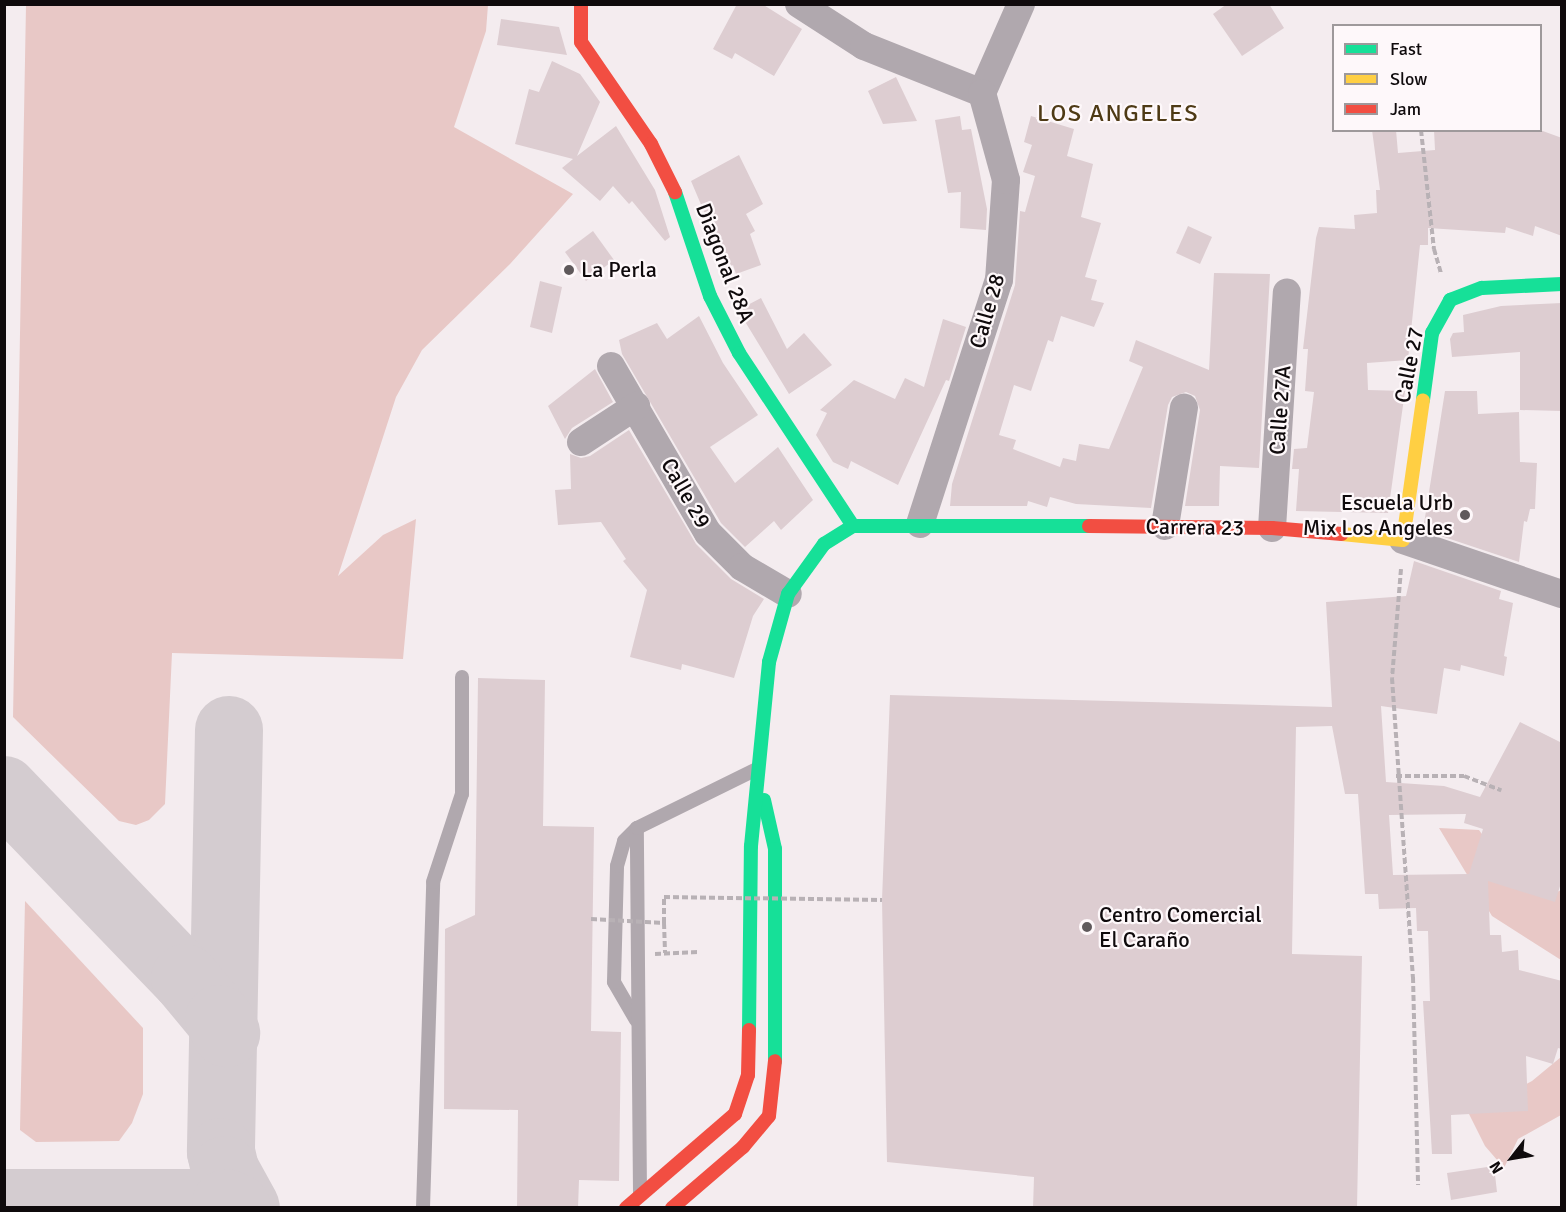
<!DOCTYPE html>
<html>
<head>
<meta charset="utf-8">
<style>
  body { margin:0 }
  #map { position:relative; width:1566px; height:1212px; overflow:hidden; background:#f4ecef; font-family:Signika,sans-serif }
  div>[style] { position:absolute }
  .green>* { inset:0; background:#e8c8c6 }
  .taxiway>* { height:68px; margin:-34px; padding:0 34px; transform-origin:34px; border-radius:34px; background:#d4ccd0 }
  .building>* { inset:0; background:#ddcdd1 }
  .path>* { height:4px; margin-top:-2px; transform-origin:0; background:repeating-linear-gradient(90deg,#b8b1b5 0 6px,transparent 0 9px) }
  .lane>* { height:14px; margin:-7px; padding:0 7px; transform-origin:7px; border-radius:7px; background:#b0a8ae }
  .street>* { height:28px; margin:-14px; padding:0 14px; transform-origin:14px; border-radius:14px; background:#b0a8ae }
  .fast>* { height:14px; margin:-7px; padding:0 7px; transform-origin:7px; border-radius:7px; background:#16e098 }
  .slow>* { height:14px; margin:-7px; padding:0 7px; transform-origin:7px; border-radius:7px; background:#ffcf43 }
  .jam>* { height:14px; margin:-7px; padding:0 7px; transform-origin:7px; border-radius:7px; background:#f24e42 }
  .path-bridge>* { height:4px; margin-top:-2px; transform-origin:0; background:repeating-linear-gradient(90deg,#b8b1b5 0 6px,transparent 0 9px) }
  .dots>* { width:16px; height:16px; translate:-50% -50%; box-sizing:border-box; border:3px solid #fef8fa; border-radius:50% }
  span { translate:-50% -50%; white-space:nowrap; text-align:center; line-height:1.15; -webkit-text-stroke:4.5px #fef8fa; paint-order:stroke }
  .street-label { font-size:22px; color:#0f0a0c }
  .poi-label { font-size:22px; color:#0f0a0c }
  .left { translate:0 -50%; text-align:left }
  .right { translate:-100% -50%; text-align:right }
  .neighbourhood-label { font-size:24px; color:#4e3a15; letter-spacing:1.5px }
  .frame { position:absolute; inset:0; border:6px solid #0f0a0c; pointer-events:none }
  .legend { position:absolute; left:1332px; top:24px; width:210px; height:108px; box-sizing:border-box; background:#fef8fa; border:2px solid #9e999b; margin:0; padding:8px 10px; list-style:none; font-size:18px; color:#0f0a0c }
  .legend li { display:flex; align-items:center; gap:12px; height:30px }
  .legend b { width:30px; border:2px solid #9e999b }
  .north { position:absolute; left:1482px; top:1128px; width:60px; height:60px; -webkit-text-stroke:4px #fef8fa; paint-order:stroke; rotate:239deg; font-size:16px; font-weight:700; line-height:24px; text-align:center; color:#0f0a0c }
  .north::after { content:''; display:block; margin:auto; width:21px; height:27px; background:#0f0a0c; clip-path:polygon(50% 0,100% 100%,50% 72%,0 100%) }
</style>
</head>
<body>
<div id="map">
  <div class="green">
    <i style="clip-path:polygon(26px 5px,488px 5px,486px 31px,454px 127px,573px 194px,510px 264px,422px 350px,396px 397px,338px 576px,383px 535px,416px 519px,403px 659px,172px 653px,165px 804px,149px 820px,136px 825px,119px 821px,13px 717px)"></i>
    <i style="clip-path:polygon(1439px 828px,1479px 830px,1514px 879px,1551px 895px,1561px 890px,1561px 960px,1492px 916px)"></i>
    <i style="clip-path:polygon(25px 901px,143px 1028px,143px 1094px,132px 1123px,119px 1141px,36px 1142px,20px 1130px)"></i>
    <i style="clip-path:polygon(1561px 1057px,1561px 1115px,1518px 1139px,1504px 1168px,1485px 1146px,1469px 1114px,1532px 1081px)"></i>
  </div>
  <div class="taxiway">
    <i style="left:229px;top:730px;width:422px;rotate:91.1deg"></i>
    <i style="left:221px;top:1152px;width:18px;rotate:77deg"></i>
    <i style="left:225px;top:1170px;width:43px;rotate:61.1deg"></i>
    <i style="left:4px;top:790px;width:261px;rotate:46.1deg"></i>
    <i style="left:185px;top:978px;width:53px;rotate:50.3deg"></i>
    <i style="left:219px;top:1019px;width:16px;rotate:63deg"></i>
    <i style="left:4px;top:1203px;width:222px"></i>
    <i style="left:226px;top:1203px;width:12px;rotate:24deg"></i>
  </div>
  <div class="building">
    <i style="clip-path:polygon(737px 4px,762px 4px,802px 29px,774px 76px,735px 53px,732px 59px,713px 49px)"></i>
    <i style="clip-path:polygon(1227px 4px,1269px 4px,1284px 28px,1242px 56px,1213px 14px)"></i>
    <i style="clip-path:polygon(501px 19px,559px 27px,567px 55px,497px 45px)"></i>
    <i style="clip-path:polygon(552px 61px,580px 74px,600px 102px,577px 156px,616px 126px,655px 190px,670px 237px,665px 241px,632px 201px,629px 204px,613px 186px,600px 201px,562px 168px,573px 159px,515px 144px,529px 89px,539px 92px)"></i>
    <i style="clip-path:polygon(896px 77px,917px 121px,883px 124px,868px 91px)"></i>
    <i style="clip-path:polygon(960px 116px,962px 130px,971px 129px,987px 209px,986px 230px,960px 228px,961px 192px,948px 193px,935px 120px)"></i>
    <i style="clip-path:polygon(1031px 116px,1074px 129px,1067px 156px,1093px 164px,1081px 217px,1101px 223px,1085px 277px,1097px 280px,1091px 300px,1104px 303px,1094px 327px,1061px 316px,1053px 342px,1048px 340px,1031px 391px,1014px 385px,999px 435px,1016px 440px,1013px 449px,1060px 467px,1063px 458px,1076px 461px,1079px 444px,1109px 449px,1143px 367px,1129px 361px,1136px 340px,1209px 370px,1214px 273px,1270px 274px,1259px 468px,1220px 466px,1219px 506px,1185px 506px,1200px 410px,1195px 396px,1186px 392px,1172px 397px,1168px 405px,1151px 508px,1076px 504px,1050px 497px,1047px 507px,1028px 501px,1027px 506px,950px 506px,952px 484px,1015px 285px,1020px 211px,1025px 212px,1035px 176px,1023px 172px,1032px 145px,1024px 142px)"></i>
    <i style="clip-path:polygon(1372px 130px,1396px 130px,1398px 153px,1435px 150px,1434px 130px,1540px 130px,1562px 138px,1562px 236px,1535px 226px,1533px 236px,1506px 227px,1505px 233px,1428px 228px,1428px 245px,1420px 245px,1408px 360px,1367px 363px,1368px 390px,1405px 391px,1388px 513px,1296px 511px,1299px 469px,1292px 469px,1294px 449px,1307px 448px,1314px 392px,1305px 391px,1308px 349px,1303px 349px,1316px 238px,1319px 227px,1355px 229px,1354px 215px,1377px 213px,1376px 190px,1380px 190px)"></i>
    <i style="clip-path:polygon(739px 155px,763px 204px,746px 214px,755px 231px,750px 234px,761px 265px,736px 274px,733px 265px,728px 268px,691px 181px)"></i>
    <i style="clip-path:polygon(1188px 226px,1212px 237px,1200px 264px,1176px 253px)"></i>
    <i style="clip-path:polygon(593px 231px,614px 260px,586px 281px,565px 252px)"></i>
    <i style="clip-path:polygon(540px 281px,562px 287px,552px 333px,530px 327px)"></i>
    <i style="clip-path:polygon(761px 298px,787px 349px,804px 333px,832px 365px,789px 394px,738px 310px)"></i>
    <i style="clip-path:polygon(1562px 303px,1562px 411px,1520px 410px,1520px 352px,1452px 357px,1450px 339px,1453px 333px,1464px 332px,1463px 315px,1501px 306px)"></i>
    <i style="clip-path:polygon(699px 316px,723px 363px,758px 415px,710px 447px,735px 483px,778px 447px,813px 500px,781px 530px,774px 521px,745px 547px,721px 523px,622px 354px,619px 340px,657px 323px,667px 339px)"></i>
    <i style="clip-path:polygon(943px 319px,966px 327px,949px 381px,946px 380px,898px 485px,851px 461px,848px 469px,833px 462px,816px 435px,827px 413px,820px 410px,854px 380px,895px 399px,905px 378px,924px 387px)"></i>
    <i style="clip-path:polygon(595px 369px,613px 402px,572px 428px,565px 439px,548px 406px)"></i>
    <i style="clip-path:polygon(1445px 391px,1477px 391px,1478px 414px,1519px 412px,1520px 462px,1537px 463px,1535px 509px,1530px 509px,1527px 522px,1524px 521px,1519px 562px,1423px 530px)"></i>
    <i style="clip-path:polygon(629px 430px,696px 544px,731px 579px,764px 599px,753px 616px,734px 678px,682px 664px,681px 670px,630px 657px,647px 590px,623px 561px,626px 559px,601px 522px,558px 525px,555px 490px,571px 489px,570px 454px,581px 458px,590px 456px)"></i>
    <i style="clip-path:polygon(evenodd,1414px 561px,1501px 591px,1499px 599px,1513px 603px,1504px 656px,1507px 657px,1504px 676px,1461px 665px,1460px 671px,1444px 668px,1437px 714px,1381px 706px,1386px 782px,1444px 786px,1480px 797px,1520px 722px,1562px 743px,1562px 880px,1555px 902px,1488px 881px,1490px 935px,1501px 935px,1502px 952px,1518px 950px,1519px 970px,1562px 981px,1562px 1049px,1558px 1048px,1553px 1064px,1526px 1056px,1528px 1111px,1451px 1115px,1452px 1154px,1432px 1154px,1423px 1001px,1430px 1001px,1428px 931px,1417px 931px,1416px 908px,1379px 909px,1378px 894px,1365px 894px,1358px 794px,1345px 794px,1332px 726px,1296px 727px,1292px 954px,1362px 956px,1357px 1208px,1033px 1208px,1034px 1177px,887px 1162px,882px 900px,890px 695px,1332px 707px,1326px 602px,1406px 596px,1414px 561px,1466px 814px,1464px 823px,1483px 829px,1469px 874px,1393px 875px,1389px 815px,1466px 814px)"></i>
    <i style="clip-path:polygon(478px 678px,545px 680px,543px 826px,594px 827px,591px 1031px,621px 1032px,619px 1181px,579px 1180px,578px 1208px,517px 1208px,518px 1110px,444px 1109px,445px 929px,475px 915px)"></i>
    <i style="clip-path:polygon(1494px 1166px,1497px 1192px,1451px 1200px,1447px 1173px)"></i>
  </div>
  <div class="path">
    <i style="left:1421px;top:130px;width:120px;rotate:83.8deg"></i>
    <i style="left:1434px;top:249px;width:25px;rotate:74deg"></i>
    <i style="left:1401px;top:569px;width:109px;rotate:94.7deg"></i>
    <i style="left:1392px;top:678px;width:300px;rotate:86deg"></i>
    <i style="left:1413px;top:977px;width:208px;rotate:88.6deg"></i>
    <i style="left:1396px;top:776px;width:68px"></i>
    <i style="left:1464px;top:776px;width:40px;rotate:21deg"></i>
    <i style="left:664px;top:923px;width:30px;rotate:88deg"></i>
    <i style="left:655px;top:954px;width:43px;rotate:-2.7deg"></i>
  </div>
  <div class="lane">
    <i style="left:636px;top:1020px;width:44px;rotate:-120.1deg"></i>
    <i style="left:614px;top:982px;width:116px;rotate:-88.5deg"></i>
    <i style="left:617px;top:866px;width:26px;rotate:-74deg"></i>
    <i style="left:624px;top:841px;width:18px;rotate:-45deg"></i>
    <i style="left:640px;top:1193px;width:365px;rotate:-90.5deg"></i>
    <i style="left:637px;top:828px;width:134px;rotate:-26.2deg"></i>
    <i style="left:423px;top:1208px;width:326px;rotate:-88.2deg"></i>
    <i style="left:433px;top:882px;width:93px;rotate:-71.8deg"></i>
    <i style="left:462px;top:794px;width:117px;rotate:-90deg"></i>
  </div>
  <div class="street">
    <i style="left:799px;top:4px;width:77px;rotate:32.9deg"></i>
    <i style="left:864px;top:46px;width:127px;rotate:21.7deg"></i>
    <i style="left:982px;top:93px;width:97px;rotate:-66.3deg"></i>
    <i style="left:611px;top:366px;width:193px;rotate:59.9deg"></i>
    <i style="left:708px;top:533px;width:48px;rotate:45deg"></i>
    <i style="left:742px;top:567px;width:53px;rotate:30.4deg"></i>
    <i style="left:581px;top:442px;width:66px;rotate:-33.2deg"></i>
    <i style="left:920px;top:524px;width:256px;rotate:-72.1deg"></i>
    <i style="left:999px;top:280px;width:100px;rotate:-86deg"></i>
    <i style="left:1006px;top:180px;width:90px;rotate:-105.4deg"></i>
    <i style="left:1165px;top:526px;width:120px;rotate:-80.9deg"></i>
    <i style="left:1272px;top:528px;width:236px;rotate:-86.4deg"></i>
    <i style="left:1403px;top:540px;width:168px;rotate:18.8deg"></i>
  </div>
  <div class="fast">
    <i style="left:675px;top:192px;width:110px;rotate:71.4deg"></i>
    <i style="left:710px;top:296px;width:64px;rotate:63deg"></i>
    <i style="left:739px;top:353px;width:207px;rotate:56.6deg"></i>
    <i style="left:1423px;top:400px;width:68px;rotate:-82.3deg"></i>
    <i style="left:1432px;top:333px;width:38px;rotate:-61deg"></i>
    <i style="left:1450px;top:300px;width:34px;rotate:-21deg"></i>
    <i style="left:1482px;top:288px;width:80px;rotate:-2.9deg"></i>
    <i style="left:764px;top:800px;width:50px;rotate:77.3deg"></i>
    <i style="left:775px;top:849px;width:212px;rotate:90deg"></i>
    <i style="left:749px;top:1030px;width:184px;rotate:-89.4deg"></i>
    <i style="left:751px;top:846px;width:185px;rotate:-84.4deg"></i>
    <i style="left:769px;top:662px;width:71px;rotate:-74.4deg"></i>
    <i style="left:788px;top:594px;width:62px;rotate:-54.2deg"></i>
    <i style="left:824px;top:544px;width:34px;rotate:-32deg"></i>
    <i style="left:853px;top:526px;width:236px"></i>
  </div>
  <div class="slow">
    <i style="left:1342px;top:534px;width:61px;rotate:5.6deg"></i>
    <i style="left:1403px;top:540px;width:141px;rotate:-81.9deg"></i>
  </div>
  <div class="jam">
    <i style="left:581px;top:4px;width:38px;rotate:90deg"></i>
    <i style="left:581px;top:42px;width:124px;rotate:55.5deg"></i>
    <i style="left:651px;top:144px;width:54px;rotate:63.4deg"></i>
    <i style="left:1089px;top:526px;width:183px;rotate:0.6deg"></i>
    <i style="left:1272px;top:528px;width:70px;rotate:4.9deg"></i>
    <i style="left:626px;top:1208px;width:144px;rotate:-40.8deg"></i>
    <i style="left:735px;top:1114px;width:41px;rotate:-71.6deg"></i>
    <i style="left:748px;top:1075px;width:45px;rotate:-88.7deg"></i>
    <i style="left:672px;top:1208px;width:94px;rotate:-40.7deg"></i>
    <i style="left:743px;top:1147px;width:40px;rotate:-50deg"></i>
    <i style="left:769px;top:1116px;width:55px;rotate:-83.8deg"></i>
  </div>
  <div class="path-bridge">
    <i style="left:591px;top:919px;width:73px;rotate:3.1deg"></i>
    <i style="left:664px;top:923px;width:26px;rotate:-90deg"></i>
    <i style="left:664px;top:897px;width:218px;rotate:0.8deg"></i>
  </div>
  <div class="dots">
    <i style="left:569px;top:270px;background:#5f595b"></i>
    <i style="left:1465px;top:515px;background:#5f595b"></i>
    <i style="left:1087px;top:927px;background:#5f595b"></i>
  </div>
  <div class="street-label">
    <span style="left:725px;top:263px;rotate:69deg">Diagonal 28A</span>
    <span style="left:987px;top:311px;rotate:-74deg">Calle 28</span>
    <span style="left:1409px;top:365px;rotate:-79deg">Calle 27</span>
    <span style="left:1280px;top:410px;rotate:-86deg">Calle 27A</span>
    <span style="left:686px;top:493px;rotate:60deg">Calle 29</span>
    <span style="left:1195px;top:527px;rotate:1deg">Carrera 23</span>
  </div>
  <div class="poi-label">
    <span class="left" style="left:581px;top:270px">La Perla</span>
    <span class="right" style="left:1453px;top:515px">Escuela Urb<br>Mix Los Angeles</span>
    <span class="left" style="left:1099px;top:927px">Centro Comercial<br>El Caraño</span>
  </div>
  <div class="neighbourhood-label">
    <span style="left:1118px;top:114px">LOS ANGELES</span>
  </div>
  <div class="frame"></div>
  <ul class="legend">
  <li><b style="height:8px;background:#16e098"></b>Fast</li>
  <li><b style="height:8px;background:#ffcf43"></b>Slow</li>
  <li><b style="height:8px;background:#f24e42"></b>Jam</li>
  </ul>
  <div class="north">N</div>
</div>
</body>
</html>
